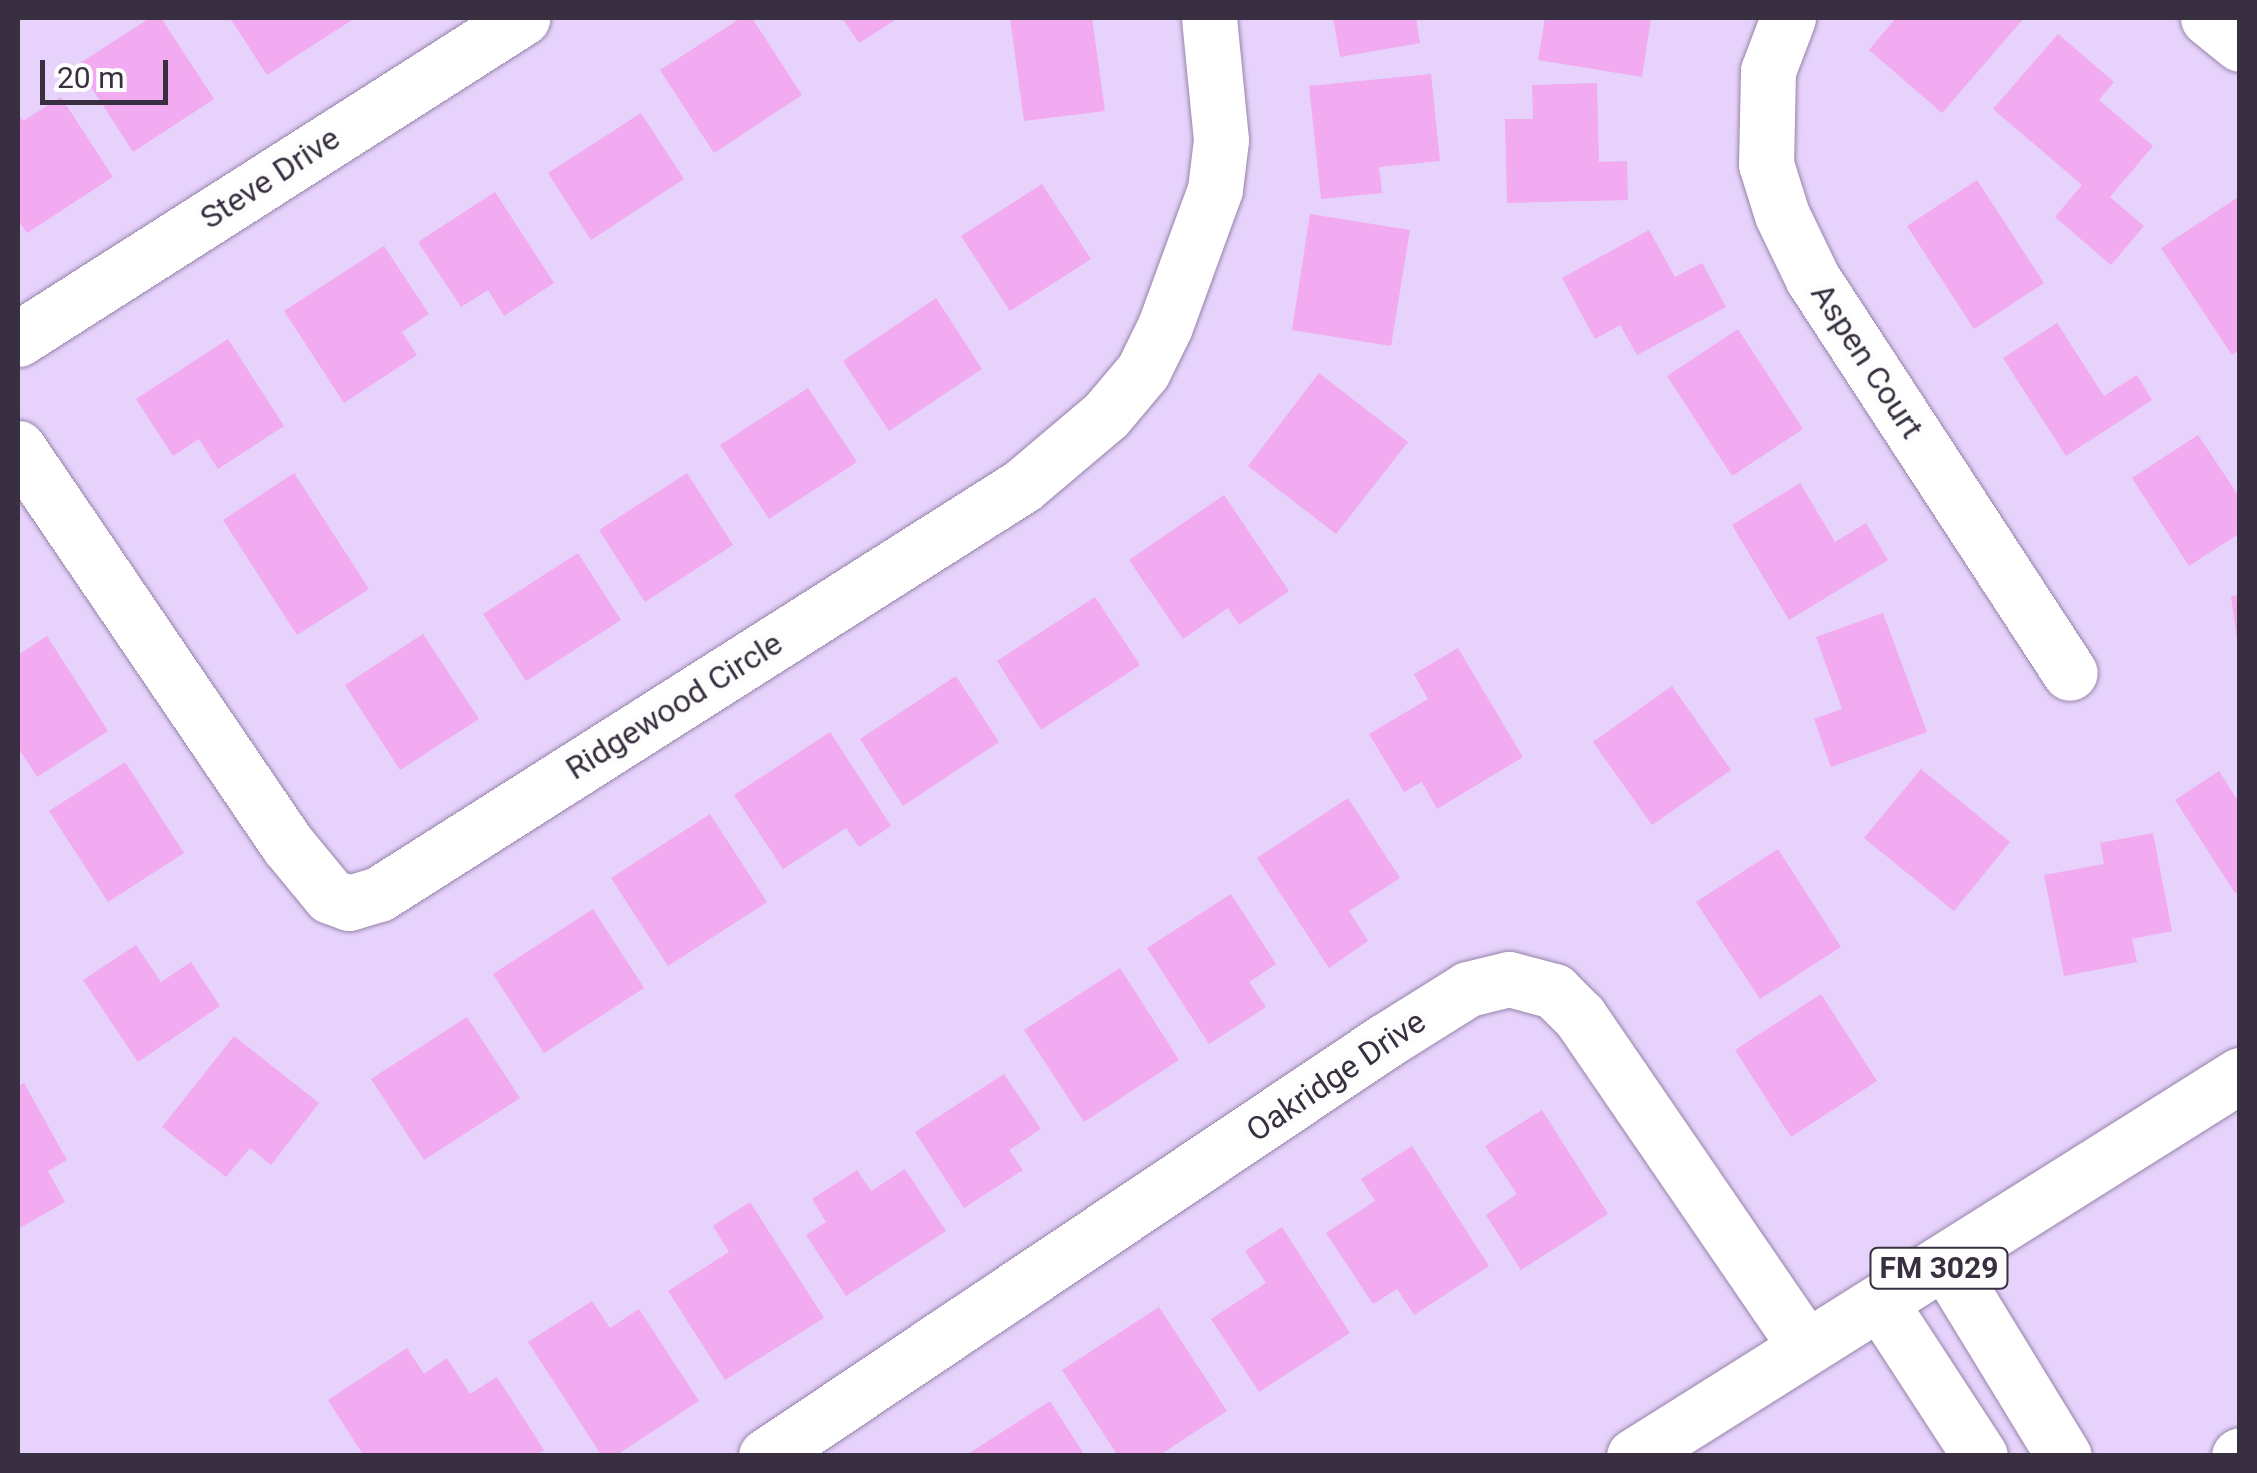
<!DOCTYPE html>
<html>
<head>
<meta charset="utf-8">
<style>
  body { margin:0 }
  #map { position:relative; width:2257px; height:1473px; overflow:hidden; background:#e6d2fb; font-family:Roboto,sans-serif }
  div>[style] { position:absolute }
  .building>* { inset:0; background:#f2aaf0 }
  .roads { filter:drop-shadow(0 0 2px #9784aa) drop-shadow(0 0 2px #9784aa) }
  .minor>* { height:55px; margin:-27.5px; padding:0 27.5px; transform-origin:27.5px; border-radius:27.5px; background:#fff }
  .major>* { height:55px; margin:-27.5px; padding:0 27.5px; transform-origin:27.5px; border-radius:27.5px; background:#fff }
  span { translate:-50% -50%; white-space:nowrap; text-align:center; line-height:1.15; -webkit-text-stroke:10px #fdfdfd; paint-order:stroke }
  .shield-label span { padding:2px 8px; background:#fdfdfd; border:2px solid; border-radius:8px; -webkit-text-stroke-width:0 }
  .shield-label { font-size:30px; color:#383040; font-weight:700 }
  .street-label { font-size:32px; color:#383040 }
  .frame { position:absolute; inset:0; border:20px solid #383040; pointer-events:none }
  .scale { position:absolute; left:40px; top:60px; width:128px; height:45px; box-sizing:border-box; border:5px solid #383040; border-top:0; padding-left:12px; font-size:30px; line-height:35px; white-space:nowrap; color:#383040; -webkit-text-stroke:8px #fdfdfd; paint-order:stroke }
</style>
</head>
<body>
<div id="map">
  <div class="building">
    <i style="clip-path:polygon(150px 18px,161px 18px,214px 99px,133px 152px,77px 65px)"></i>
    <i style="clip-path:polygon(230px 18px,355px 18px,267px 75px)"></i>
    <i style="clip-path:polygon(741px 18px,752px 18px,802px 95px,714px 153px,660px 70px)"></i>
    <i style="clip-path:polygon(842px 18px,898px 18px,859px 43px)"></i>
    <i style="clip-path:polygon(1010px 18px,1092px 18px,1105px 111px,1024px 121px)"></i>
    <i style="clip-path:polygon(1333px 18px,1416px 18px,1420px 43px,1340px 57px)"></i>
    <i style="clip-path:polygon(1545px 18px,1651px 18px,1642px 77px,1538px 60px)"></i>
    <i style="clip-path:polygon(1896px 18px,2024px 18px,1942px 113px,1869px 50px)"></i>
    <i style="clip-path:polygon(2058px 34px,2114px 82px,2099px 100px,2153px 146px,2110px 197px,2144px 226px,2111px 265px,2055px 217px,2082px 185px,1993px 109px)"></i>
    <i style="clip-path:polygon(1431px 74px,1440px 161px,1379px 167px,1382px 193px,1321px 199px,1309px 86px)"></i>
    <i style="clip-path:polygon(1597px 83px,1599px 162px,1627px 161px,1628px 200px,1507px 203px,1505px 119px,1533px 119px,1532px 85px)"></i>
    <i style="clip-path:polygon(61px 97px,113px 177px,27px 233px,18px 219px,18px 113px,23px 121px)"></i>
    <i style="clip-path:polygon(641px 113px,684px 179px,591px 240px,548px 173px)"></i>
    <i style="clip-path:polygon(1977px 180px,2044px 283px,1974px 329px,1907px 226px)"></i>
    <i style="clip-path:polygon(1042px 184px,1091px 259px,1010px 311px,961px 236px)"></i>
    <i style="clip-path:polygon(495px 192px,554px 283px,504px 316px,488px 290px,461px 307px,418px 242px)"></i>
    <i style="clip-path:polygon(2240px 196px,2240px 350px,2232px 355px,2161px 248px)"></i>
    <i style="clip-path:polygon(1310px 214px,1410px 230px,1391px 346px,1292px 330px)"></i>
    <i style="clip-path:polygon(1649px 230px,1675px 277px,1702px 263px,1726px 307px,1637px 355px,1620px 325px,1595px 339px,1562px 278px)"></i>
    <i style="clip-path:polygon(384px 246px,429px 314px,402px 332px,417px 355px,344px 403px,284px 311px)"></i>
    <i style="clip-path:polygon(936px 298px,982px 369px,889px 431px,843px 361px)"></i>
    <i style="clip-path:polygon(2057px 323px,2104px 396px,2137px 375px,2152px 400px,2066px 456px,2003px 358px)"></i>
    <i style="clip-path:polygon(1738px 329px,1803px 429px,1732px 476px,1667px 376px)"></i>
    <i style="clip-path:polygon(228px 339px,284px 426px,218px 469px,199px 439px,173px 456px,136px 399px)"></i>
    <i style="clip-path:polygon(1319px 373px,1408px 442px,1336px 534px,1248px 466px)"></i>
    <i style="clip-path:polygon(808px 388px,857px 462px,769px 519px,720px 445px)"></i>
    <i style="clip-path:polygon(2198px 435px,2240px 498px,2240px 533px,2189px 566px,2132px 478px)"></i>
    <i style="clip-path:polygon(294px 473px,369px 589px,297px 635px,223px 520px)"></i>
    <i style="clip-path:polygon(687px 473px,733px 545px,645px 602px,599px 530px)"></i>
    <i style="clip-path:polygon(1800px 483px,1835px 542px,1866px 523px,1888px 560px,1789px 620px,1732px 525px)"></i>
    <i style="clip-path:polygon(1224px 495px,1289px 591px,1239px 625px,1228px 608px,1183px 639px,1129px 560px)"></i>
    <i style="clip-path:polygon(578px 553px,621px 620px,526px 681px,483px 614px)"></i>
    <i style="clip-path:polygon(2240px 595px,2240px 640px,2237px 640px,2231px 596px)"></i>
    <i style="clip-path:polygon(1095px 597px,1140px 665px,1041px 730px,997px 661px)"></i>
    <i style="clip-path:polygon(1883px 613px,1927px 732px,1831px 767px,1814px 719px,1842px 709px,1816px 637px)"></i>
    <i style="clip-path:polygon(423px 634px,479px 719px,400px 770px,345px 685px)"></i>
    <i style="clip-path:polygon(47px 636px,108px 731px,37px 777px,18px 747px,18px 655px)"></i>
    <i style="clip-path:polygon(1458px 648px,1523px 757px,1437px 809px,1422px 782px,1404px 792px,1369px 734px,1428px 699px,1414px 674px)"></i>
    <i style="clip-path:polygon(956px 676px,999px 742px,903px 806px,860px 739px)"></i>
    <i style="clip-path:polygon(1672px 686px,1731px 770px,1652px 825px,1593px 742px)"></i>
    <i style="clip-path:polygon(830px 732px,891px 826px,859px 847px,846px 828px,783px 869px,734px 795px)"></i>
    <i style="clip-path:polygon(125px 762px,184px 853px,108px 902px,49px 811px)"></i>
    <i style="clip-path:polygon(1921px 769px,2010px 842px,1954px 911px,1864px 838px)"></i>
    <i style="clip-path:polygon(2219px 771px,2236px 798px,2240px 796px,2240px 890px,2235px 893px,2175px 800px)"></i>
    <i style="clip-path:polygon(1348px 798px,1400px 878px,1349px 911px,1368px 941px,1329px 968px,1257px 858px)"></i>
    <i style="clip-path:polygon(710px 814px,767px 902px,668px 966px,611px 878px)"></i>
    <i style="clip-path:polygon(2153px 833px,2172px 931px,2132px 939px,2137px 962px,2064px 976px,2044px 875px,2104px 864px,2100px 843px)"></i>
    <i style="clip-path:polygon(1778px 849px,1841px 947px,1760px 999px,1696px 902px)"></i>
    <i style="clip-path:polygon(1231px 894px,1276px 964px,1249px 982px,1266px 1007px,1209px 1044px,1147px 948px)"></i>
    <i style="clip-path:polygon(593px 909px,644px 988px,544px 1053px,493px 974px)"></i>
    <i style="clip-path:polygon(136px 945px,161px 982px,191px 962px,220px 1006px,138px 1062px,83px 980px)"></i>
    <i style="clip-path:polygon(1120px 968px,1179px 1060px,1084px 1122px,1024px 1030px)"></i>
    <i style="clip-path:polygon(1821px 994px,1877px 1081px,1791px 1137px,1735px 1050px)"></i>
    <i style="clip-path:polygon(467px 1017px,520px 1098px,424px 1160px,371px 1079px)"></i>
    <i style="clip-path:polygon(234px 1036px,319px 1103px,271px 1165px,250px 1148px,226px 1177px,162px 1127px)"></i>
    <i style="clip-path:polygon(1004px 1074px,1041px 1129px,1009px 1150px,1023px 1170px,964px 1208px,915px 1132px)"></i>
    <i style="clip-path:polygon(24px 1083px,67px 1160px,48px 1171px,65px 1202px,18px 1229px,18px 1086px)"></i>
    <i style="clip-path:polygon(1542px 1110px,1608px 1214px,1521px 1270px,1486px 1215px,1517px 1194px,1485px 1146px)"></i>
    <i style="clip-path:polygon(1412px 1146px,1489px 1266px,1414px 1315px,1397px 1289px,1373px 1304px,1326px 1233px,1375px 1201px,1361px 1179px)"></i>
    <i style="clip-path:polygon(905px 1169px,946px 1231px,846px 1296px,806px 1235px,826px 1222px,812px 1199px,857px 1170px,871px 1191px)"></i>
    <i style="clip-path:polygon(750px 1202px,824px 1318px,725px 1380px,668px 1291px,729px 1252px,713px 1226px)"></i>
    <i style="clip-path:polygon(1282px 1227px,1350px 1333px,1259px 1392px,1211px 1319px,1266px 1283px,1245px 1251px)"></i>
    <i style="clip-path:polygon(592px 1301px,610px 1328px,639px 1309px,699px 1401px,615px 1456px,602px 1456px,528px 1342px)"></i>
    <i style="clip-path:polygon(1159px 1307px,1227px 1411px,1158px 1456px,1118px 1456px,1062px 1370px)"></i>
    <i style="clip-path:polygon(407px 1348px,424px 1374px,447px 1358px,470px 1394px,497px 1377px,544px 1450px,535px 1456px,364px 1456px,328px 1400px)"></i>
    <i style="clip-path:polygon(1050px 1401px,1085px 1456px,965px 1456px)"></i>
  </div>
  <div class="roads">
    <div class="minor">
      <i style="left:1788px;top:18px;width:57px;rotate:110.7deg"></i>
      <i style="left:1768px;top:71px;width:93px;rotate:91.2deg"></i>
      <i style="left:1766px;top:164px;width:53px;rotate:72.6deg"></i>
      <i style="left:1782px;top:215px;width:71px;rotate:64.2deg"></i>
      <i style="left:1813px;top:279px;width:470px;rotate:56.9deg"></i>
      <i style="left:2208px;top:18px;width:41px;rotate:39.1deg"></i>
      <i style="left:18px;top:339px;width:598px;rotate:-32.49deg"></i>
      <i style="left:18px;top:448px;width:480px;rotate:55.8deg"></i>
      <i style="left:288px;top:845px;width:66px;rotate:50.5deg"></i>
      <i style="left:330px;top:896px;width:20px;rotate:20deg"></i>
      <i style="left:349px;top:903px;width:31px;rotate:-17deg"></i>
      <i style="left:379px;top:894px;width:762px;rotate:-32.4deg"></i>
      <i style="left:1022px;top:486px;width:110px;rotate:-40.2deg"></i>
      <i style="left:1106px;top:415px;width:57px;rotate:-49.9deg"></i>
      <i style="left:1143px;top:371px;width:50px;rotate:-63.9deg"></i>
      <i style="left:1165px;top:326px;width:146px;rotate:-69.9deg"></i>
      <i style="left:1215px;top:189px;width:49px;rotate:-83deg"></i>
      <i style="left:1221px;top:140px;width:123px;rotate:-95.6deg"></i>
      <i style="left:1946px;top:1263px;width:226px;rotate:58.6deg"></i>
      <i style="left:1881px;top:1304px;width:181px;rotate:56.9deg"></i>
      <i style="left:766px;top:1456px;width:745px;rotate:-33.84deg"></i>
      <i style="left:1385px;top:1041px;width:98px;rotate:-32.1deg"></i>
      <i style="left:1468px;top:989px;width:42px;rotate:-13.7deg"></i>
      <i style="left:1509px;top:979px;width:47px;rotate:14.9deg"></i>
      <i style="left:1554px;top:991px;width:37px;rotate:45deg"></i>
      <i style="left:1580px;top:1017px;width:400px;rotate:55.6deg"></i>
      <i style="left:2239px;top:1456px;width:1px;rotate:-45deg"></i>
    </div>
    <div class="major">
      <i style="left:1634px;top:1456px;width:716px;rotate:-32.16deg"></i>
    </div>
  </div>
  <div class="shield-label">
    <span style="left:1939px;top:1268px">FM 3029</span>
  </div>
  <div class="street-label">
    <span style="left:270px;top:178px;rotate:-33deg">Steve Drive</span>
    <span style="left:1867px;top:361px;rotate:57deg">Aspen Court</span>
    <span style="left:674px;top:706px;rotate:-32deg">Ridgewood Circle</span>
    <span style="left:1336px;top:1076px;rotate:-34deg">Oakridge Drive</span>
  </div>
  <div class="frame"></div>
  <div class="scale">20 m</div>
</div>
</body>
</html>
